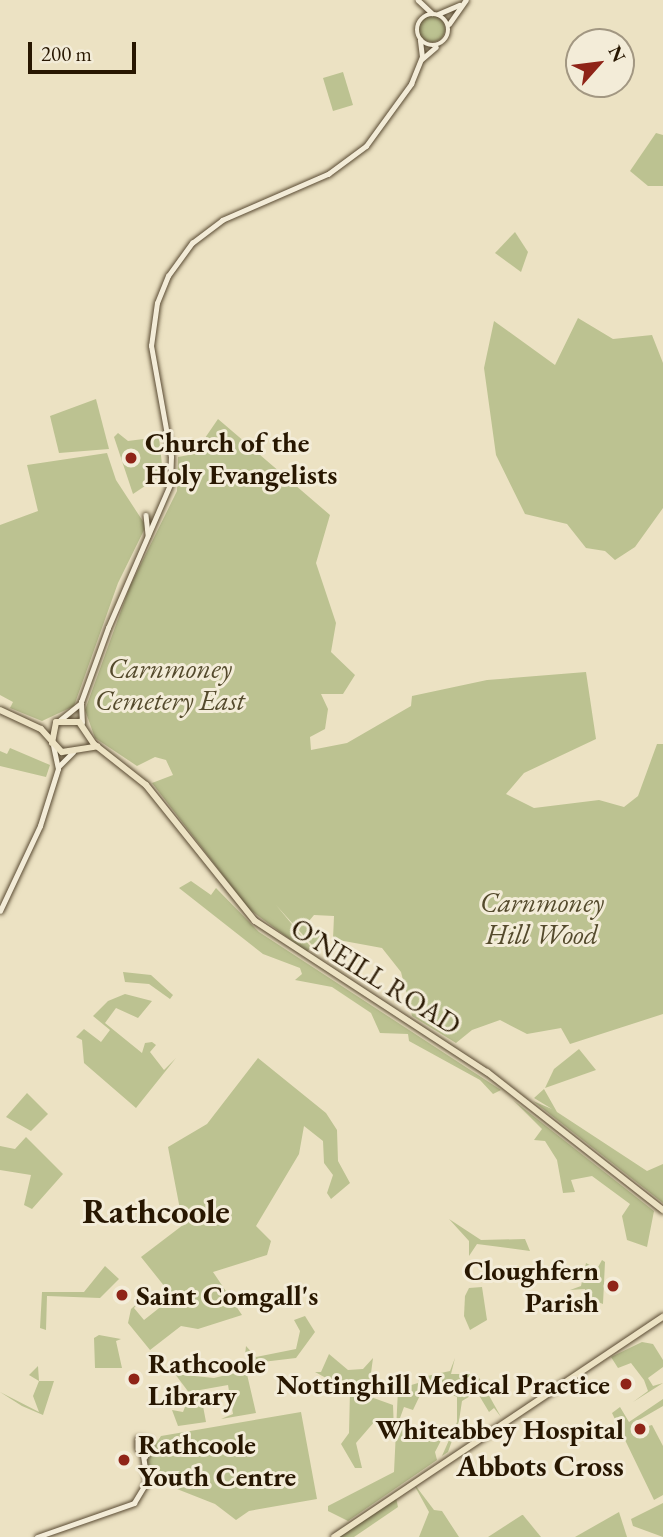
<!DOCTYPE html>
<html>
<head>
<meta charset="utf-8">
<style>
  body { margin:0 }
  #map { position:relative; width:663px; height:1537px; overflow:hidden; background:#ece2c3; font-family:"EB Garamond",serif }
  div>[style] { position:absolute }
  .green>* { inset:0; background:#bcc291 }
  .round { border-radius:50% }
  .roads { filter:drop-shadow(0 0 2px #594a32) drop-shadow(0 0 2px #594a32) }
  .minor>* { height:4.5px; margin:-2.25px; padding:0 2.25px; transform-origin:2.25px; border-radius:2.25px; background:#f3ecd8 }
  .minor>.ring { margin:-2.25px; padding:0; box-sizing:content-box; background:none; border:4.5px solid #f3ecd8; border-radius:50% }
  .major>* { height:6px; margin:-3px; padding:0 3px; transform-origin:3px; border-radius:3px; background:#ece2c3 }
  .dots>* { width:19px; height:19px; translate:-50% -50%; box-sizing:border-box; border:4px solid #f3ecd8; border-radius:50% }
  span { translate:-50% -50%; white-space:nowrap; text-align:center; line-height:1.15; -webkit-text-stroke:6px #f3ecd8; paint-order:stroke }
  .poi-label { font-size:28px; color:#281701; font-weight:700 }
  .left { translate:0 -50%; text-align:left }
  .right { translate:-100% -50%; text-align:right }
  .park-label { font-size:28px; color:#544a2c; font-style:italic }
  .street-label { font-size:28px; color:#281701 }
  .neighbourhood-label { font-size:30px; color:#281701; font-weight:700 }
  .district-label { font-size:35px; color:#281701; font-weight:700 }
  .north { position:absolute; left:565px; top:28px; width:70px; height:70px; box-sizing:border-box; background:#f3ecd8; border:2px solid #a29782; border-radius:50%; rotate:62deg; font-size:19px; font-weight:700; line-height:28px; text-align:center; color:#281701 }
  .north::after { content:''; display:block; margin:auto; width:24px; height:32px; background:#8f2418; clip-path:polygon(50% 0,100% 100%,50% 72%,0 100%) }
  .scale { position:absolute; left:28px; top:42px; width:108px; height:32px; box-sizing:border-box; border:4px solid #281701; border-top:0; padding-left:9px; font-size:21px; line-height:24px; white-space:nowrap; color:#281701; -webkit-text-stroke:5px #f3ecd8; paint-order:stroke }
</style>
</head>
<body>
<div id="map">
  <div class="green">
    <i class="round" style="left:419px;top:16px;width:26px;height:26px"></i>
    <i style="clip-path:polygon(343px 72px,353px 105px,333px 111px,323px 78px)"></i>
    <i style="clip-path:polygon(656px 133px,663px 135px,663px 186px,648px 186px,630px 171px)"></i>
    <i style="clip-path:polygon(515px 232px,528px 252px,521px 272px,495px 253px)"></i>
    <i style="clip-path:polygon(578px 318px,613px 339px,652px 335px,663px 363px,663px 508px,635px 547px,615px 560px,605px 551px,586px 548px,567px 524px,525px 514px,496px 455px,484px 368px,494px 321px,555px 365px)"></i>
    <i style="clip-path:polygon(96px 399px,109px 449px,59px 453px,50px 416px)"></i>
    <i style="clip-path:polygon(218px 419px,330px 515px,316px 563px,336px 623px,331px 652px,355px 675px,343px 694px,321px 694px,328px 709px,325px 729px,310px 737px,311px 750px,347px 743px,411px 706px,412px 696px,487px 680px,586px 672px,596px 739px,524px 773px,506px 794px,534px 808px,599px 800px,624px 807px,638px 796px,657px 744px,663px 744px,663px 1014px,570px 1044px,561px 1028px,527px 1034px,500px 1020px,472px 1030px,456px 1043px,412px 1016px,401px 972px,382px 948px,333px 939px,334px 916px,314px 915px,309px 921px,321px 938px,312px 945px,276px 905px,311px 947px,307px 952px,249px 909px,152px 783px,173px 775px,166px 760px,155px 757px,137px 766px,95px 738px,85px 710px,130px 586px,177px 491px,178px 457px,194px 454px)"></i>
    <i style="clip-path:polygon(118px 433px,128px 441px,159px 437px,163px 474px,133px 494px,114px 437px)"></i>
    <i style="clip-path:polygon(107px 453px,116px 480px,146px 526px,118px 583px,74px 706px,42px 721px,10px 708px,13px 702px,0 695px,0 525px,38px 511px,27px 465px)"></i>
    <i style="clip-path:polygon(10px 748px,50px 765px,46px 777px,0 766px,0 751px,7px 754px)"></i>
    <i style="clip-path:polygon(191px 881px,211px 895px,216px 888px,259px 932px,501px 1090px,493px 1094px,480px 1080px,409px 1041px,408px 1034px,380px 1033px,371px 1013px,332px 987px,295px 980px,302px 974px,300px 968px,263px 954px,179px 888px)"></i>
    <i style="clip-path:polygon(123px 972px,151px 975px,173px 995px,170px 999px,149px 984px,125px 982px)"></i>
    <i style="clip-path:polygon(125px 994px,152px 1001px,138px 1018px,116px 1008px,105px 1023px,142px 1053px,145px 1043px,152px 1042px,156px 1045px,150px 1052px,164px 1070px,176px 1058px,136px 1108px,84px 1063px,82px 1040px,76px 1037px,84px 1029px,101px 1042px,110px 1030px,93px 1016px,108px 1001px)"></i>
    <i style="clip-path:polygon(579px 1049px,596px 1070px,545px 1088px,554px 1069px)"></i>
    <i style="clip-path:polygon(258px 1058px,326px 1113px,337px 1130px,338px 1161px,350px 1183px,331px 1199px,327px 1193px,333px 1175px,324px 1163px,323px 1141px,304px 1126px,299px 1154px,256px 1226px,271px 1241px,267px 1255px,213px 1272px,242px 1315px,198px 1329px,181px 1326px,150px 1350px,128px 1323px,131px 1309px,139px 1302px,134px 1308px,144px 1320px,173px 1297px,141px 1257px,183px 1225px,168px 1147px,207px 1124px)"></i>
    <i style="clip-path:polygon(544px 1089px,557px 1112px,647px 1171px,663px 1164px,663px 1203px,533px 1101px,552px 1109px,534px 1098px)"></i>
    <i style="clip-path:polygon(27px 1093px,48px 1114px,31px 1131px,6px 1117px)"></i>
    <i style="clip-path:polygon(513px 1100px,654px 1211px,647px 1247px,627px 1240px,622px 1216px,630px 1204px,592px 1176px,571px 1180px,575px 1192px,563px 1193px,557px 1160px,545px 1141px,534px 1140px,542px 1129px)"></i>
    <i style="clip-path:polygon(26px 1137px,63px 1174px,32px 1209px,24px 1205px,31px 1175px,0 1170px,0 1146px,15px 1149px)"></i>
    <i style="clip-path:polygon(449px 1219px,481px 1240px,525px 1239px,530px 1251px,477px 1244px,469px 1256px,469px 1241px)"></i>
    <i style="clip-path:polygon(602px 1260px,605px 1262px,603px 1304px,585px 1297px,585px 1289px,570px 1290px,581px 1286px,586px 1263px,597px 1269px)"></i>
    <i style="clip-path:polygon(105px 1266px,119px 1279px,100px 1298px,47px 1296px,46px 1330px,40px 1328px,42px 1292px,84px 1292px)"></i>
    <i style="clip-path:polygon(482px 1287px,487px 1320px,470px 1330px,464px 1316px,465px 1296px,469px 1288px)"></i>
    <i style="clip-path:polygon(305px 1316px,315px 1332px,296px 1358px,253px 1363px,245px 1355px,246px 1346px,256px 1357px,296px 1349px,300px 1331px,294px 1320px)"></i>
    <i style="clip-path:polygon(99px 1335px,121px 1339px,116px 1341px,122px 1368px,95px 1368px,94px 1338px)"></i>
    <i style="clip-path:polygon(642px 1342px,653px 1344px,663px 1360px,663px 1367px,648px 1378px,653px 1386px,663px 1383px,633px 1402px,648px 1391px,644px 1380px,631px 1363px,618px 1368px,611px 1357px)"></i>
    <i style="clip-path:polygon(329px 1354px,348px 1370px,363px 1369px,373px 1358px,368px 1396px,393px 1405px,394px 1431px,390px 1421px,375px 1421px,356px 1443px,362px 1468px,355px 1468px,341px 1444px,349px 1433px,350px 1391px,315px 1372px,321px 1372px)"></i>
    <i style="clip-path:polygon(455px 1358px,451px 1374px,477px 1374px,501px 1417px,494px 1408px,489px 1412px,477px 1392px,462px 1401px,459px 1421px,448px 1452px,442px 1456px,457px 1422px,457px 1397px,434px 1386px,433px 1392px,422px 1391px,413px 1410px,404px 1407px,400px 1418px,409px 1429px,407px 1439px,408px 1434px,419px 1438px,423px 1429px,447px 1429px,435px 1452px,437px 1460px,348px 1521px,328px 1511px,328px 1506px,394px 1472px,398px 1389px,418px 1383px,418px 1378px,450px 1371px)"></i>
    <i style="clip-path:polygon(38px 1366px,39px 1381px,54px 1381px,43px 1415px,22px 1406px,0 1392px,39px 1412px,33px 1396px,39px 1381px,29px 1375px)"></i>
    <i style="clip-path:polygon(246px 1370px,256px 1413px,221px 1419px,233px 1414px,228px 1385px,200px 1390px,206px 1422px,178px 1426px,172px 1410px,183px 1412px,190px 1394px,175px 1374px,214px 1378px)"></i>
    <i style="clip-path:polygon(663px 1399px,663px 1406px,637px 1421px,641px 1428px,652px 1425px,663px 1446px,663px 1495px,654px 1500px,612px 1413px,620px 1407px,629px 1422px)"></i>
    <i style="clip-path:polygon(301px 1412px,317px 1499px,249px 1511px,236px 1520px,215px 1504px,149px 1478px,146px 1458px,161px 1436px)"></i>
    <i style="clip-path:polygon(412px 1481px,434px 1510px,442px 1511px,459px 1537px,419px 1537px,429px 1512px)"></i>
    <i style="clip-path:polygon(396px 1498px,398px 1507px,354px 1537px,338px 1537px)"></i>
    <i style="clip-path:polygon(663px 1503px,663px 1537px,633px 1526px,631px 1519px)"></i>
    <i style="clip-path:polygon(619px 1512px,627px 1537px,575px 1537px)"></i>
    <i style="clip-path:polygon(523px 1515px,541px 1537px,488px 1537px,522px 1515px)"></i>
  </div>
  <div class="roads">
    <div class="minor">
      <i style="left:418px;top:0;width:19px;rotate:43deg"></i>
      <i class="ring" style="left:417px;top:14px;width:27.5px;height:27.5px"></i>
      <i style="left:438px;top:14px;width:23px;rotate:-23deg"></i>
      <i style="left:449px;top:24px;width:29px;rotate:-55deg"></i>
      <i style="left:422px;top:59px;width:18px;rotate:-41deg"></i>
      <i style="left:146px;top:515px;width:20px;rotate:84deg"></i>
      <i style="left:60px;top:720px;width:27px;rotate:-39deg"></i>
      <i style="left:82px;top:723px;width:21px;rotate:-93deg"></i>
      <i style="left:81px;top:702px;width:79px;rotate:-70deg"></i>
      <i style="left:108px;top:628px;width:156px;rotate:-66.6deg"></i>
      <i style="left:170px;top:485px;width:28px;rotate:-88deg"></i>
      <i style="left:171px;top:457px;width:113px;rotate:-100.2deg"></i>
      <i style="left:151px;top:346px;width:43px;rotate:-82.1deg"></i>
      <i style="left:157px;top:303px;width:29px;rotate:-68deg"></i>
      <i style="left:168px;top:276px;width:41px;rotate:-54deg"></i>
      <i style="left:192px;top:243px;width:38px;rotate:-37deg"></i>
      <i style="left:222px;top:220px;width:116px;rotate:-23.5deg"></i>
      <i style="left:328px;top:174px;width:47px;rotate:-36.4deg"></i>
      <i style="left:366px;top:146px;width:77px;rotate:-54deg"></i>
      <i style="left:411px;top:84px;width:29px;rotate:-68deg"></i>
      <i style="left:422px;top:57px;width:17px;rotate:-97deg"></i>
      <i style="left:59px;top:766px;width:20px;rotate:-45deg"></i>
      <i style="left:0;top:911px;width:94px;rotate:-64.8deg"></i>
      <i style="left:40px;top:826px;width:60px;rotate:-72.5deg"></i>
      <i style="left:58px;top:769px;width:25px;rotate:-102deg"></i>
      <i style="left:145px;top:1457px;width:12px;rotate:-66deg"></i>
      <i style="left:150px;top:1446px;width:5px;rotate:-101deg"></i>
      <i style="left:149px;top:1441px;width:11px;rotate:-170deg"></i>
      <i style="left:138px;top:1439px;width:10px;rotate:90deg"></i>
      <i style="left:138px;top:1449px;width:10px"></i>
      <i style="left:37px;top:1537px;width:103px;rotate:-19.3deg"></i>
      <i style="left:134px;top:1503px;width:26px;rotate:-59deg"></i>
      <i style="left:147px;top:1481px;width:30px;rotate:-99deg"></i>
    </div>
    <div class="major">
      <i style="left:0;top:710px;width:45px;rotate:24.9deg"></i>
      <i style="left:41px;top:729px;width:31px;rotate:48deg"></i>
      <i style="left:62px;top:752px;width:36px;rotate:-9deg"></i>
      <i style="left:52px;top:743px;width:21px;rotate:-79deg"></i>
      <i style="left:56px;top:722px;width:23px"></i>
      <i style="left:79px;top:722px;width:27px;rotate:56deg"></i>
      <i style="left:94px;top:744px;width:66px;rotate:38.3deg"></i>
      <i style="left:146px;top:785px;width:174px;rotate:51.3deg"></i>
      <i style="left:255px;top:921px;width:277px;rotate:33.1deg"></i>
      <i style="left:487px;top:1072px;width:224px;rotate:38.1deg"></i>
      <i style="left:334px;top:1537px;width:396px;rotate:-33.8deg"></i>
    </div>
  </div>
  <div class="dots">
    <i style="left:131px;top:458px;background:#8f2418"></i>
    <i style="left:613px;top:1286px;background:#8f2418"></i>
    <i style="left:122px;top:1295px;background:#8f2418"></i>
    <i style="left:134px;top:1379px;background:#8f2418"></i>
    <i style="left:626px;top:1384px;background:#8f2418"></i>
    <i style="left:640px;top:1429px;background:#8f2418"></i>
    <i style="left:124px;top:1460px;background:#8f2418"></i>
  </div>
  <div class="poi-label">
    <span class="left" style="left:145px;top:458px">Church of the<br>Holy Evangelists</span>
    <span class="right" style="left:599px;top:1286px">Cloughfern<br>Parish</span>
    <span class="left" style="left:136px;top:1295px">Saint Comgall's</span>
    <span class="left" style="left:148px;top:1379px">Rathcoole<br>Library</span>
    <span class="right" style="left:610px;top:1384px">Nottinghill Medical Practice</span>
    <span class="right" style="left:624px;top:1429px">Whiteabbey Hospital</span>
    <span class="left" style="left:138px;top:1460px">Rathcoole<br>Youth Centre</span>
  </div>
  <div class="park-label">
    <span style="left:170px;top:684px">Carnmoney<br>Cemetery East</span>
    <span style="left:542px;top:918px">Carnmoney<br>Hill Wood</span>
  </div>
  <div class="street-label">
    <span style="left:376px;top:976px;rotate:32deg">O'NEILL ROAD</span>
  </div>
  <div class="neighbourhood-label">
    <span style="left:540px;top:1466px">Abbots Cross</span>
  </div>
  <div class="district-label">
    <span style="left:156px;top:1211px">Rathcoole</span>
  </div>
  <div class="north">N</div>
  <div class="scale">200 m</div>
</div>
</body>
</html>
